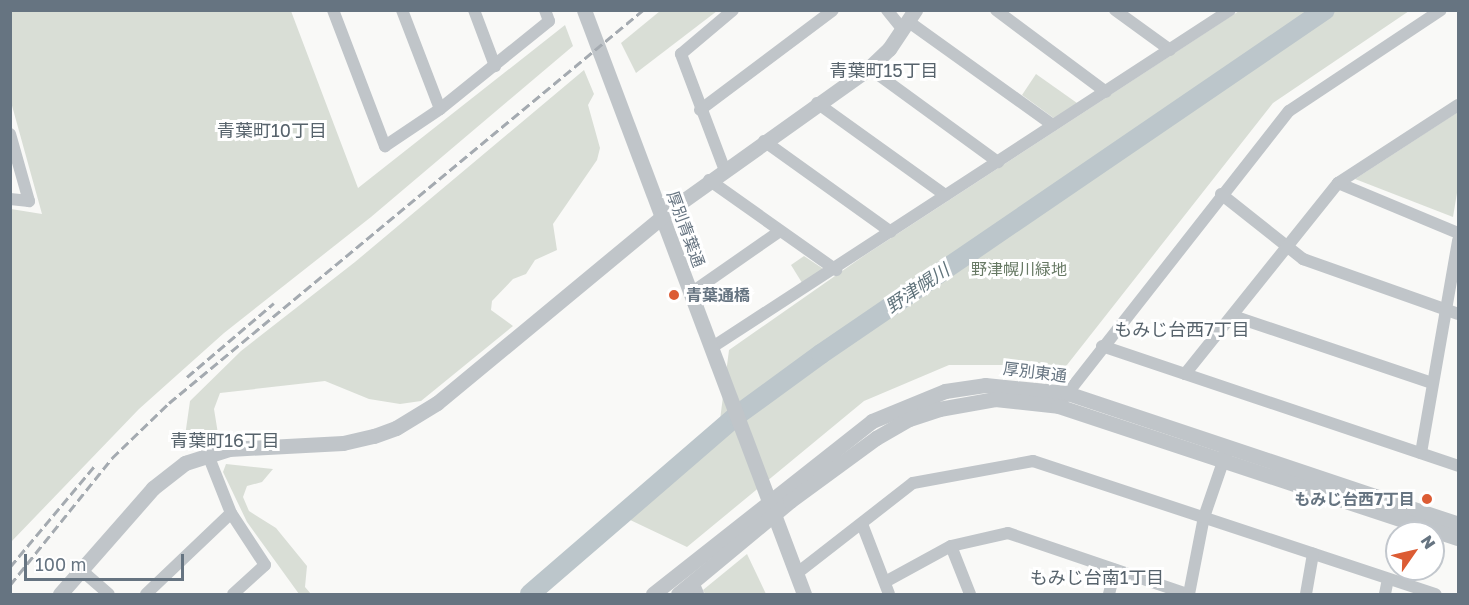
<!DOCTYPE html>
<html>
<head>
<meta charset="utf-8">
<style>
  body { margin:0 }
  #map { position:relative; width:1469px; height:605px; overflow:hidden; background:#f9f9f7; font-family:"Golos Text","Noto Sans JP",sans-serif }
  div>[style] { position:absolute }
  .green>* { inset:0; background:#d9ded6 }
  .river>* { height:20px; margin:-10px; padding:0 10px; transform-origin:10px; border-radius:10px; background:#bcc6cb }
  .minor>* { height:12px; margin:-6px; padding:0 6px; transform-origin:6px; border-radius:6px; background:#c0c5c9 }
  .tertiary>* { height:15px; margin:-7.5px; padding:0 7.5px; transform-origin:7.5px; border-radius:7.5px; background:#c0c5c9 }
  .rail>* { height:3px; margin-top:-1.5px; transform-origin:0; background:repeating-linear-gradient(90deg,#a4aab0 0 9px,transparent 0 13.5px) }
  .dots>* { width:16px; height:16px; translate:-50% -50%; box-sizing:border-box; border:3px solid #fff; border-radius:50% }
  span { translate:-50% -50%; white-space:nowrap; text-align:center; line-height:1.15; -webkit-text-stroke:6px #fff; paint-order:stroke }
  .street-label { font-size:16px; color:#667481 }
  .park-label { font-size:16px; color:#677964 }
  .poi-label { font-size:16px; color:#667481; font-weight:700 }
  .left { translate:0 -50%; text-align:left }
  .right { translate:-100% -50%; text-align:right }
  .neighbourhood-label { font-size:18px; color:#57636c }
  .water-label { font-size:18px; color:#60737b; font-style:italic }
  .frame { position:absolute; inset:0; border:12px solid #667481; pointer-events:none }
  .north { position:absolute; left:1385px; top:521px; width:60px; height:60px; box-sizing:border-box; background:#fff; border:2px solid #c2c7cd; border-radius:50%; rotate:56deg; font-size:16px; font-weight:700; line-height:24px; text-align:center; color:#667481 }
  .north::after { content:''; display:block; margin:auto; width:21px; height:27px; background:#dc5c34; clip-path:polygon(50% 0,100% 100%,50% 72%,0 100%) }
  .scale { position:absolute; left:24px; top:554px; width:160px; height:27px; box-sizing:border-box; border:3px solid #667481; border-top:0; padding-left:8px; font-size:18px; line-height:21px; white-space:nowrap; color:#667481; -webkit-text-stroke:4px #fff; paint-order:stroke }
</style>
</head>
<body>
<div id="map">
  <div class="green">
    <i style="clip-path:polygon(11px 10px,291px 11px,358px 188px,565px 25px,573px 46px,371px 217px,224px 333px,139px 409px,11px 542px,11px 209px,42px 214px,11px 102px)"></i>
    <i style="clip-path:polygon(660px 11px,717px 11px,636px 73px,621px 43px)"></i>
    <i style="clip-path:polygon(1239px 11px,1409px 11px,1273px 103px,1063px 370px,1033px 365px,949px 365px,864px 401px,687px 547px,626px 518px,717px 443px,729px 350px,865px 255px)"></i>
    <i style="clip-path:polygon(584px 70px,594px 94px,588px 105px,600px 148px,597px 160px,553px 224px,557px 250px,535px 260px,526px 274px,513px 279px,492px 301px,491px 310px,513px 326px,421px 401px,400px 404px,369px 399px,325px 381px,220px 393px,214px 409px,219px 440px,184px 443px,190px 401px,241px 351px,355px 262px)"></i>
    <i style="clip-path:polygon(1036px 74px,1077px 103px,1055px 119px,1022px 95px)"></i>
    <i style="clip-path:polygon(1458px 112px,1458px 187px,1453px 217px,1355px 179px)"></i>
    <i style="clip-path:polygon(804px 256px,822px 268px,822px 273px,804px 286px,791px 265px)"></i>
    <i style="clip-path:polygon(226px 464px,273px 469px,262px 482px,247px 486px,243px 497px,249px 511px,276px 528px,307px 566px,305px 587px,311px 594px,299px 594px,247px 522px,223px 472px)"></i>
    <i style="clip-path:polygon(747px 554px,766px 594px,705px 594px,703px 590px)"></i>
  </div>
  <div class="river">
    <i style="left:530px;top:594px;width:272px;rotate:-40.8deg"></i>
    <i style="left:736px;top:416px;width:105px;rotate:-36.1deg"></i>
    <i style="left:821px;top:354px;width:610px;rotate:-34.32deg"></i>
  </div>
  <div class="minor">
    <i style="left:333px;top:10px;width:146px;rotate:69.1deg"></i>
    <i style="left:385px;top:146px;width:66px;rotate:-33.9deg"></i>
    <i style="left:440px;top:109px;width:140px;rotate:-38.9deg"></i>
    <i style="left:549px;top:21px;width:12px;rotate:-110deg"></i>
    <i style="left:402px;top:10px;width:106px;rotate:69deg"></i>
    <i style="left:474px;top:10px;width:60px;rotate:69.4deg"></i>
    <i style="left:887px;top:10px;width:26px;rotate:51deg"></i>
    <i style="left:996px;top:10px;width:137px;rotate:36.7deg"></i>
    <i style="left:1115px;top:10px;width:68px;rotate:36deg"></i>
    <i style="left:909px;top:22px;width:177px;rotate:35.6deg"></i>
    <i style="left:869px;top:68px;width:160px;rotate:36.1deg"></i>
    <i style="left:817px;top:103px;width:158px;rotate:35.7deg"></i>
    <i style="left:700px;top:110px;width:166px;rotate:-36.9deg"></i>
    <i style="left:10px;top:134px;width:70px;rotate:74.2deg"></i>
    <i style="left:29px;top:201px;width:19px;rotate:-174deg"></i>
    <i style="left:764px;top:141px;width:156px;rotate:35.6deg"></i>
    <i style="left:724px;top:168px;width:122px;rotate:-110.7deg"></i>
    <i style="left:681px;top:54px;width:68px;rotate:-40.2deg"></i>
    <i style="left:709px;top:180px;width:156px;rotate:35.3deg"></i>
    <i style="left:1338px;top:183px;width:130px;rotate:22.6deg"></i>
    <i style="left:1221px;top:194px;width:105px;rotate:38.4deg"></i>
    <i style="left:1303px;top:259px;width:164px;rotate:19.5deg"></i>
    <i style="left:691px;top:293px;width:108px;rotate:-34.9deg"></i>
    <i style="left:1233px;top:316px;width:210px;rotate:18.6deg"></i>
    <i style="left:1102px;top:346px;width:376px;rotate:18.6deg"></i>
    <i style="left:711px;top:348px;width:619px;rotate:-33.07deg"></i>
    <i style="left:1185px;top:374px;width:245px;rotate:-51.3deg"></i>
    <i style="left:1338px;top:183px;width:143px;rotate:-33deg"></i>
    <i style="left:1063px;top:399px;width:366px;rotate:-51.9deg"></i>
    <i style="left:1289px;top:111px;width:182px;rotate:-33.6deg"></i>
    <i style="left:1421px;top:453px;width:216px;rotate:-80.1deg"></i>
    <i style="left:208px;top:455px;width:62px;rotate:68.4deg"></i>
    <i style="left:231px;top:513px;width:62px;rotate:56.8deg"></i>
    <i style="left:265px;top:565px;width:43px;rotate:137.8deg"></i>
    <i style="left:862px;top:524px;width:75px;rotate:68.9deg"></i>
    <i style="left:951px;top:546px;width:52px;rotate:68.4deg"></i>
    <i style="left:80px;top:569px;width:38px;rotate:41deg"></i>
    <i style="left:796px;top:574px;width:148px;rotate:-37.9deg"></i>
    <i style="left:913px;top:483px;width:122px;rotate:-10.4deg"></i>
    <i style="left:1033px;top:461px;width:424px;rotate:18.3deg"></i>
    <i style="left:693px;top:582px;width:13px;rotate:67deg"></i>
    <i style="left:885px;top:582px;width:75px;rotate:-28.6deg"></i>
    <i style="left:951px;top:546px;width:58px;rotate:-12.8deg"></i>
    <i style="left:1008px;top:533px;width:189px;rotate:18.8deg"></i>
    <i style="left:146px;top:594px;width:117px;rotate:-43.6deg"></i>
    <i style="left:1109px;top:594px;width:25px;rotate:-76deg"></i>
    <i style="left:1189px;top:594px;width:78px;rotate:-79deg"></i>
    <i style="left:1204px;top:517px;width:68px;rotate:-71deg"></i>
    <i style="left:1306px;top:594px;width:41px;rotate:-80.1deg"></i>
    <i style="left:1385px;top:594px;width:15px;rotate:-79deg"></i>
  </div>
  <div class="tertiary">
    <i style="left:584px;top:10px;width:624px;rotate:69.36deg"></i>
    <i style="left:60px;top:594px;width:141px;rotate:-48.7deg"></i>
    <i style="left:153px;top:488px;width:41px;rotate:-38deg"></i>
    <i style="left:185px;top:463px;width:46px;rotate:-17.7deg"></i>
    <i style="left:229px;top:449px;width:114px;rotate:-3deg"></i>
    <i style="left:343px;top:443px;width:32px;rotate:-13deg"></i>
    <i style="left:374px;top:436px;width:23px;rotate:-20deg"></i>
    <i style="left:396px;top:428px;width:48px;rotate:-31.4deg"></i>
    <i style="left:437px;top:403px;width:306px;rotate:-39.6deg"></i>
    <i style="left:673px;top:208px;width:241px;rotate:-35.5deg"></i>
    <i style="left:869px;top:68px;width:28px;rotate:-44deg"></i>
    <i style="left:889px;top:49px;width:47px;rotate:-56.3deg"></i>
    <i style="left:653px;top:594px;width:279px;rotate:-38.3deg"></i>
    <i style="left:872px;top:421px;width:79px;rotate:-22.3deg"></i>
    <i style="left:945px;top:391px;width:40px;rotate:-8.5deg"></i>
    <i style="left:985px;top:385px;width:82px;rotate:5.6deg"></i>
    <i style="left:1067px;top:393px;width:412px;rotate:18.5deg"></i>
    <i style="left:678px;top:594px;width:146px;rotate:-39.7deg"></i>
    <i style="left:790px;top:501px;width:107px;rotate:-36.2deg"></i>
    <i style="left:876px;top:438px;width:38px;rotate:-30deg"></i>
    <i style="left:909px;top:419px;width:32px;rotate:-18deg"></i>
    <i style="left:939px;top:409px;width:57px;rotate:-10.1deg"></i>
    <i style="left:995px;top:399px;width:63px;rotate:6.3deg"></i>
    <i style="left:1058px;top:406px;width:421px;rotate:18.3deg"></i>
  </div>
  <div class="rail">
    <i style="left:187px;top:377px;width:114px;rotate:-40.4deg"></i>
    <i style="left:10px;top:567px;width:134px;rotate:-50.1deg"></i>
    <i style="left:10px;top:585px;width:163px;rotate:-51.2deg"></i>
    <i style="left:112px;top:458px;width:79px;rotate:-44deg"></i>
    <i style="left:169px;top:403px;width:616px;rotate:-39.66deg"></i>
  </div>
  <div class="dots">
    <i style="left:674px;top:295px;background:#dc5c34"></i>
    <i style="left:1427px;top:499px;background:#dc5c34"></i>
  </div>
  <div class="street-label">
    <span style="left:686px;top:229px;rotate:70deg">厚別青葉通</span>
    <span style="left:1035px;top:372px;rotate:7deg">厚別東通</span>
  </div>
  <div class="park-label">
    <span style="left:1019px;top:269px">野津幌川緑地</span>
  </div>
  <div class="poi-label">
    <span class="left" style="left:686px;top:295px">青葉通橋</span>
    <span class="right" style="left:1415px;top:499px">もみじ台西7丁目</span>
  </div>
  <div class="neighbourhood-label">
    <span style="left:884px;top:70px">青葉町15丁目</span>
    <span style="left:272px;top:130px">青葉町10丁目</span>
    <span style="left:1182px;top:329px">もみじ台西7丁目</span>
    <span style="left:225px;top:440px">青葉町16丁目</span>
    <span style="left:1097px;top:577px">もみじ台南1丁目</span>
  </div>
  <div class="water-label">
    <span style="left:917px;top:288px;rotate:-34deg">野津幌川</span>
  </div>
  <div class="frame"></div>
  <div class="north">N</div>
  <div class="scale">100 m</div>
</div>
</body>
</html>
